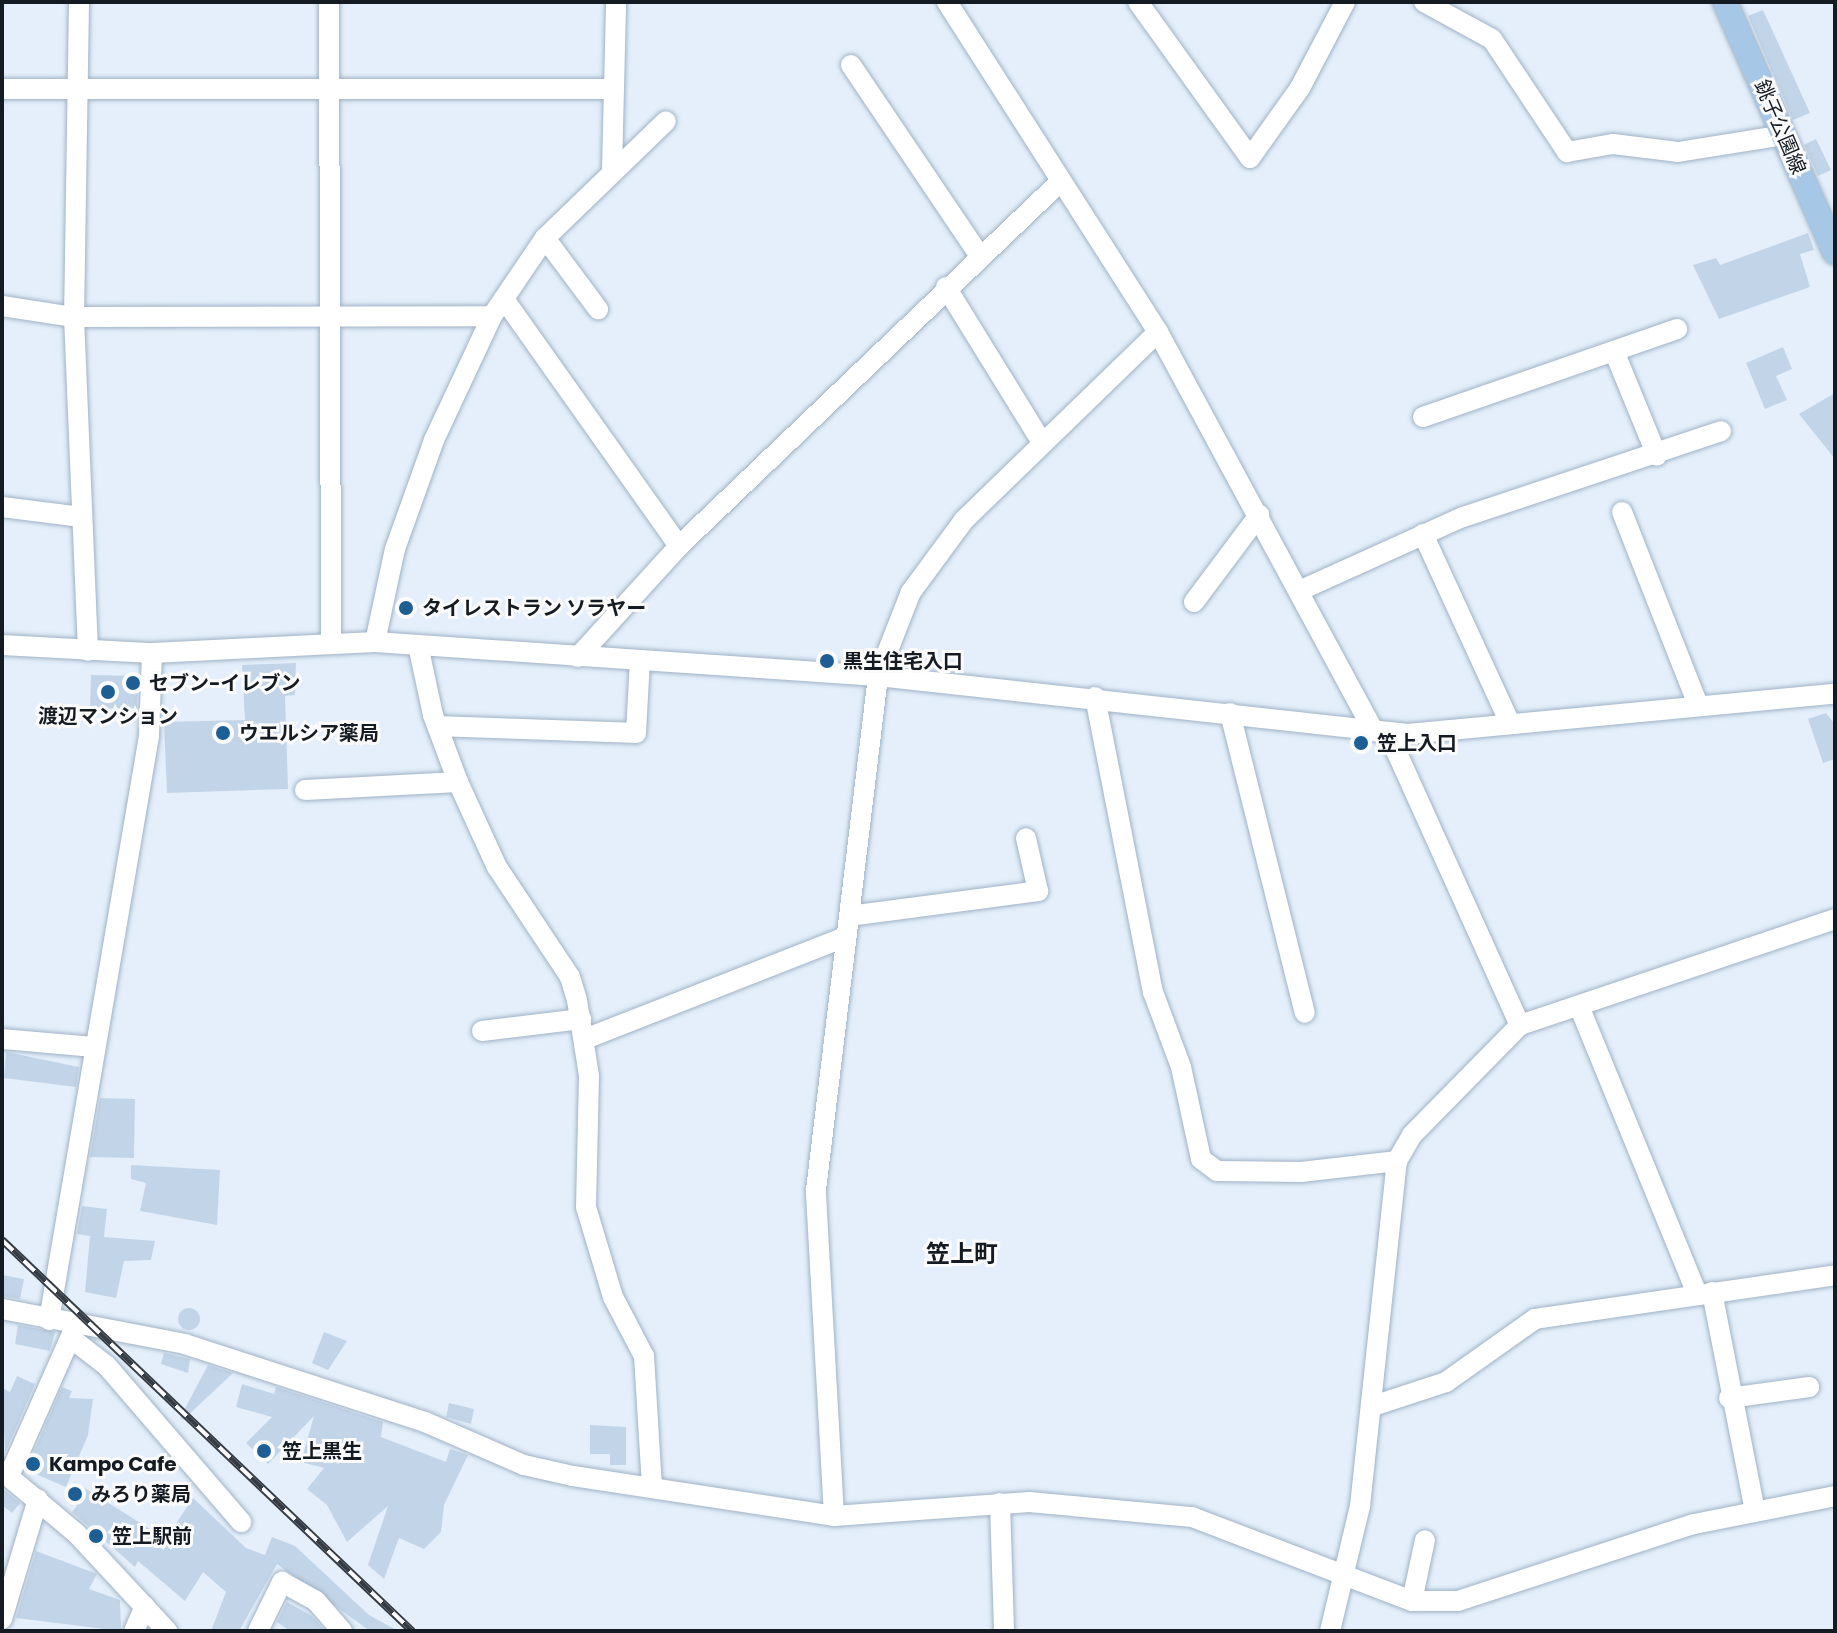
<!DOCTYPE html>
<html>
<head>
<meta charset="utf-8">
<style>
  body { margin:0 }
  #map { position:relative; width:1837px; height:1633px; overflow:hidden; background:#e4effb; font-family:Poppins,"Noto Sans JP",sans-serif }
  div>[style] { position:absolute }
  .building>* { inset:0; background:#c2d5e8 }
  .round { border-radius:50% }
  .roads { filter:drop-shadow(0 0 2px #9fb2c5) drop-shadow(0 0 2px #9fb2c5) }
  .minor>* { height:20px; margin:-10px; padding:0 10px; transform-origin:10px; border-radius:10px; background:#fff }
  .major>* { height:24px; margin:-12px; padding:0 12px; transform-origin:12px; border-radius:12px; background:#a6c7e6 }
  .rail>* { height:8px; margin-top:-4px; transform-origin:0; background:repeating-linear-gradient(90deg,#fbfbfb 0 15px,#353c44 0 30px); box-sizing:border-box; border-block:2px solid #353c44 }
  .dots>* { width:22px; height:22px; translate:-50% -50%; box-sizing:border-box; border:4px solid #fbfbfb; border-radius:50% }
  span { translate:-50% -50%; white-space:nowrap; text-align:center; line-height:1.15; -webkit-text-stroke:6px #fbfbfb; paint-order:stroke }
  .street-label { font-size:20px; color:#141b22 }
  .poi-label { font-size:20px; color:#141b22; font-weight:700 }
  .left { translate:0 -50%; text-align:left }
  .quarter-label { font-size:24px; color:#141b22; font-weight:700 }
  .frame { position:absolute; inset:0; border:4px solid #141b22; pointer-events:none }
</style>
</head>
<body>
<div id="map">
  <div class="building">
    <i style="clip-path:polygon(1763px 10px,1810px 113px,1793px 120px,1748px 16px)"></i>
    <i style="clip-path:polygon(1816px 139px,1831px 170px,1818px 176px,1804px 145px)"></i>
    <i style="clip-path:polygon(1808px 233px,1814px 250px,1800px 254px,1810px 287px,1719px 319px,1693px 265px,1716px 258px,1720px 265px)"></i>
    <i style="clip-path:polygon(1783px 347px,1792px 369px,1776px 376px,1787px 400px,1765px 409px,1746px 363px)"></i>
    <i style="clip-path:polygon(1835px 393px,1835px 459px,1799px 414px)"></i>
    <i style="clip-path:polygon(296px 663px,295px 695px,285px 696px,288px 789px,167px 793px,164px 722px,245px 720px,242px 665px)"></i>
    <i style="clip-path:polygon(91px 675px,138px 676px,137px 709px,90px 708px)"></i>
    <i style="clip-path:polygon(1826px 713px,1835px 724px,1835px 759px,1823px 763px,1808px 719px)"></i>
    <i style="clip-path:polygon(6px 1052px,79px 1067px,76px 1087px,4px 1078px)"></i>
    <i style="clip-path:polygon(100px 1098px,135px 1099px,134px 1158px,90px 1157px)"></i>
    <i style="clip-path:polygon(131px 1165px,220px 1170px,217px 1225px,140px 1211px,146px 1183px,131px 1179px)"></i>
    <i style="clip-path:polygon(82px 1206px,107px 1209px,104px 1237px,155px 1241px,151px 1260px,124px 1261px,116px 1298px,85px 1292px,90px 1236px,77px 1234px)"></i>
    <i style="clip-path:polygon(2px 1275px,24px 1279px,20px 1299px,2px 1296px)"></i>
    <i class="round" style="left:178px;top:1308px;width:22px;height:22px"></i>
    <i style="clip-path:polygon(18px 1325px,55px 1332px,50px 1351px,15px 1344px)"></i>
    <i style="clip-path:polygon(324px 1332px,347px 1341px,328px 1370px,312px 1363px)"></i>
    <i style="clip-path:polygon(164px 1353px,190px 1359px,188px 1373px,161px 1364px)"></i>
    <i style="clip-path:polygon(208px 1365px,233px 1373px,183px 1420px,180px 1418px)"></i>
    <i style="clip-path:polygon(17px 1376px,35px 1384px,5px 1453px,2px 1388px,10px 1392px)"></i>
    <i style="clip-path:polygon(242px 1384px,274px 1394px,276px 1387px,383px 1422px,381px 1437px,446px 1462px,450px 1449px,468px 1455px,444px 1505px,441px 1532px,424px 1549px,399px 1538px,384px 1579px,368px 1565px,388px 1506px,347px 1542px,327px 1505px,307px 1489px,324px 1468px,301px 1462px,314px 1416px,268px 1464px,246px 1443px,272px 1417px,236px 1407px)"></i>
    <i style="clip-path:polygon(62px 1387px,72px 1391px,69px 1398px,93px 1399px,88px 1435px,66px 1487px,26px 1470px)"></i>
    <i style="clip-path:polygon(449px 1403px,474px 1409px,471px 1424px,446px 1417px)"></i>
    <i style="clip-path:polygon(590px 1425px,626px 1427px,626px 1465px,610px 1465px,610px 1454px,590px 1454px)"></i>
    <i style="clip-path:polygon(75px 1482px,166px 1539px,193px 1498px,246px 1548px,265px 1555px,272px 1537px,295px 1546px,369px 1615px,398px 1631px,370px 1631px,277px 1564px,239px 1631px,211px 1631px,226px 1592px,203px 1572px,185px 1601px,138px 1561px,135px 1567px,72px 1512px,77px 1506px,64px 1496px)"></i>
    <i style="clip-path:polygon(2px 1488px,20px 1503px,12px 1513px,2px 1505px)"></i>
    <i style="clip-path:polygon(36px 1551px,97px 1574px,89px 1589px,120px 1600px,121px 1631px,16px 1618px)"></i>
    <i style="clip-path:polygon(287px 1602px,312px 1616px,325px 1631px,290px 1631px,277px 1622px)"></i>
  </div>
  <div class="roads">
    <div class="minor">
      <i style="left:79px;top:2px;width:315px;rotate:90.9deg"></i>
      <i style="left:74px;top:317px;width:334px;rotate:87.6deg"></i>
      <i style="left:329px;top:2px;width:639px;rotate:89.82deg"></i>
      <i style="left:947px;top:2px;width:392px;rotate:57.4deg"></i>
      <i style="left:1158px;top:332px;width:454px;rotate:61.6deg"></i>
      <i style="left:1138px;top:2px;width:192px;rotate:54.3deg"></i>
      <i style="left:1250px;top:158px;width:86px;rotate:-54.5deg"></i>
      <i style="left:1300px;top:88px;width:97px;rotate:-62.4deg"></i>
      <i style="left:1424px;top:2px;width:77px;rotate:28.6deg"></i>
      <i style="left:1492px;top:39px;width:136px;rotate:56.4deg"></i>
      <i style="left:1567px;top:152px;width:47px;rotate:-9.9deg"></i>
      <i style="left:1613px;top:144px;width:65px;rotate:7deg"></i>
      <i style="left:1678px;top:152px;width:107px;rotate:-9.1deg"></i>
      <i style="left:851px;top:65px;width:230px;rotate:56deg"></i>
      <i style="left:2px;top:89px;width:612px"></i>
      <i style="left:612px;top:170px;width:168px;rotate:-88.6deg"></i>
      <i style="left:545px;top:238px;width:89px;rotate:53.3deg"></i>
      <i style="left:946px;top:287px;width:181px;rotate:58.3deg"></i>
      <i style="left:504px;top:299px;width:303px;rotate:54.7deg"></i>
      <i style="left:2px;top:306px;width:73px;rotate:8.7deg"></i>
      <i style="left:74px;top:317px;width:418px;rotate:-0.1deg"></i>
      <i style="left:1614px;top:351px;width:113px;rotate:67.7deg"></i>
      <i style="left:1423px;top:417px;width:269px;rotate:-19.1deg"></i>
      <i style="left:2px;top:507px;width:80px;rotate:7.2deg"></i>
      <i style="left:1622px;top:512px;width:207px;rotate:68.5deg"></i>
      <i style="left:1423px;top:534px;width:208px;rotate:65.3deg"></i>
      <i style="left:1301px;top:590px;width:178px;rotate:-24.3deg"></i>
      <i style="left:1463px;top:517px;width:272px;rotate:-18.4deg"></i>
      <i style="left:1194px;top:602px;width:109px;rotate:-53.2deg"></i>
      <i style="left:375px;top:642px;width:95px;rotate:-77.9deg"></i>
      <i style="left:395px;top:549px;width:116px;rotate:-70.3deg"></i>
      <i style="left:434px;top:440px;width:137px;rotate:-64.9deg"></i>
      <i style="left:492px;top:316px;width:94px;rotate:-55.8deg"></i>
      <i style="left:545px;top:238px;width:168px;rotate:-44deg"></i>
      <i style="left:2px;top:645px;width:150px;rotate:3.1deg"></i>
      <i style="left:152px;top:653px;width:223px;rotate:-2.8deg"></i>
      <i style="left:375px;top:642px;width:504px;rotate:3.87deg"></i>
      <i style="left:878px;top:676px;width:533px;rotate:6.25deg"></i>
      <i style="left:1408px;top:734px;width:429px;rotate:-5.4deg"></i>
      <i style="left:418px;top:645px;width:72px;rotate:77.9deg"></i>
      <i style="left:433px;top:715px;width:72px;rotate:69.5deg"></i>
      <i style="left:458px;top:782px;width:94px;rotate:65.4deg"></i>
      <i style="left:497px;top:867px;width:132px;rotate:56.4deg"></i>
      <i style="left:570px;top:977px;width:24px;rotate:73deg"></i>
      <i style="left:577px;top:1000px;width:77px;rotate:81deg"></i>
      <i style="left:589px;top:1076px;width:131px;rotate:91.3deg"></i>
      <i style="left:586px;top:1207px;width:94px;rotate:73.3deg"></i>
      <i style="left:613px;top:1297px;width:67px;rotate:62.3deg"></i>
      <i style="left:644px;top:1356px;width:130px;rotate:86.5deg"></i>
      <i style="left:578px;top:657px;width:150px;rotate:-47.7deg"></i>
      <i style="left:679px;top:546px;width:528px;rotate:-43.7deg"></i>
      <i style="left:1095px;top:697px;width:301px;rotate:78.9deg"></i>
      <i style="left:1153px;top:992px;width:80px;rotate:69.5deg"></i>
      <i style="left:1181px;top:1067px;width:94px;rotate:77.7deg"></i>
      <i style="left:1201px;top:1159px;width:20px;rotate:37deg"></i>
      <i style="left:1217px;top:1171px;width:84px;rotate:0.7deg"></i>
      <i style="left:1301px;top:1172px;width:97px;rotate:-6.5deg"></i>
      <i style="left:1230px;top:713px;width:309px;rotate:76deg"></i>
      <i style="left:438px;top:726px;width:198px;rotate:2deg"></i>
      <i style="left:636px;top:733px;width:73px;rotate:-86.9deg"></i>
      <i style="left:1388px;top:733px;width:320px;rotate:65.7deg"></i>
      <i style="left:305px;top:790px;width:153px;rotate:-3deg"></i>
      <i style="left:849px;top:916px;width:191px;rotate:-7.5deg"></i>
      <i style="left:1038px;top:891px;width:54px;rotate:-102.8deg"></i>
      <i style="left:1579px;top:1006px;width:311px;rotate:67.7deg"></i>
      <i style="left:482px;top:1031px;width:100px;rotate:-6.9deg"></i>
      <i style="left:2px;top:1039px;width:91px;rotate:5deg"></i>
      <i style="left:585px;top:1039px;width:279px;rotate:-21.4deg"></i>
      <i style="left:1712px;top:1292px;width:224px;rotate:78.9deg"></i>
      <i style="left:2px;top:1309px;width:186px;rotate:10.8deg"></i>
      <i style="left:185px;top:1344px;width:252px;rotate:18deg"></i>
      <i style="left:425px;top:1422px;width:108px;rotate:23.5deg"></i>
      <i style="left:524px;top:1465px;width:50px;rotate:12.7deg"></i>
      <i style="left:573px;top:1476px;width:264px;rotate:8.7deg"></i>
      <i style="left:834px;top:1516px;width:196px;rotate:-4.1deg"></i>
      <i style="left:1029px;top:1502px;width:164px;rotate:5.3deg"></i>
      <i style="left:1192px;top:1517px;width:235px;rotate:20.9deg"></i>
      <i style="left:1412px;top:1601px;width:46px"></i>
      <i style="left:1458px;top:1601px;width:248px;rotate:-18.1deg"></i>
      <i style="left:1694px;top:1524px;width:144px;rotate:-11.2deg"></i>
      <i style="left:49px;top:1320px;width:592px;rotate:-80.28deg"></i>
      <i style="left:149px;top:736px;width:83px;rotate:-87.9deg"></i>
      <i style="left:72px;top:1339px;width:44px;rotate:37.6deg"></i>
      <i style="left:107px;top:1366px;width:206px;rotate:49.3deg"></i>
      <i style="left:1729px;top:1398px;width:81px;rotate:-7.8deg"></i>
      <i style="left:1373px;top:1406px;width:77px;rotate:-18.2deg"></i>
      <i style="left:1446px;top:1382px;width:109px;rotate:-35.3deg"></i>
      <i style="left:1535px;top:1319px;width:303px;rotate:-8.3deg"></i>
      <i style="left:2px;top:1471px;width:97px;rotate:40deg"></i>
      <i style="left:76px;top:1533px;width:134px;rotate:47.1deg"></i>
      <i style="left:9px;top:1476px;width:161px;rotate:-66.1deg"></i>
      <i style="left:1000px;top:1503px;width:128px;rotate:88.2deg"></i>
      <i style="left:834px;top:1516px;width:326px;rotate:-93.2deg"></i>
      <i style="left:816px;top:1190px;width:518px;rotate:-83.12deg"></i>
      <i style="left:878px;top:676px;width:90px;rotate:-68.6deg"></i>
      <i style="left:911px;top:592px;width:89px;rotate:-53.6deg"></i>
      <i style="left:964px;top:520px;width:270px;rotate:-44.1deg"></i>
      <i style="left:1412px;top:1601px;width:62px;rotate:-78deg"></i>
      <i style="left:2px;top:1619px;width:125px;rotate:-73.3deg"></i>
      <i style="left:134px;top:1631px;width:27px;rotate:-66deg"></i>
      <i style="left:258px;top:1631px;width:55px;rotate:-63.9deg"></i>
      <i style="left:282px;top:1582px;width:39px;rotate:29deg"></i>
      <i style="left:316px;top:1601px;width:40px;rotate:49deg"></i>
      <i style="left:1330px;top:1631px;width:129px;rotate:-76.5deg"></i>
      <i style="left:1360px;top:1506px;width:347px;rotate:-83.9deg"></i>
      <i style="left:1397px;top:1161px;width:30px;rotate:-60deg"></i>
      <i style="left:1412px;top:1135px;width:154px;rotate:-45.5deg"></i>
      <i style="left:1520px;top:1025px;width:332px;rotate:-18.6deg"></i>
    </div>
    <div class="major">
      <i style="left:1725px;top:2px;width:273px;rotate:66.3deg"></i>
    </div>
  </div>
  <div class="rail">
    <i style="left:2px;top:1240px;width:567px;rotate:43.64deg"></i>
  </div>
  <div class="dots">
    <i style="left:406px;top:608px;background:#1d5e94"></i>
    <i style="left:827px;top:661px;background:#1d5e94"></i>
    <i style="left:133px;top:683px;background:#1d5e94"></i>
    <i style="left:108px;top:692px;background:#1d5e94"></i>
    <i style="left:223px;top:733px;background:#1d5e94"></i>
    <i style="left:1361px;top:743px;background:#1d5e94"></i>
    <i style="left:264px;top:1451px;background:#1d5e94"></i>
    <i style="left:33px;top:1464px;background:#1d5e94"></i>
    <i style="left:75px;top:1494px;background:#1d5e94"></i>
    <i style="left:96px;top:1536px;background:#1d5e94"></i>
  </div>
  <div class="street-label">
    <span style="left:1780px;top:127px;rotate:67deg">銚子公園線</span>
  </div>
  <div class="poi-label">
    <span class="left" style="left:422px;top:608px">タイレストラン ソラヤー</span>
    <span class="left" style="left:843px;top:661px">黒生住宅入口</span>
    <span class="left" style="left:149px;top:683px">セブン-イレブン</span>
    <span style="left:108px;top:716px">渡辺マンション</span>
    <span class="left" style="left:239px;top:733px">ウエルシア薬局</span>
    <span class="left" style="left:1377px;top:743px">笠上入口</span>
    <span class="left" style="left:282px;top:1451px">笠上黒生</span>
    <span class="left" style="left:49px;top:1464px">Kampo Cafe</span>
    <span class="left" style="left:91px;top:1494px">みろり薬局</span>
    <span class="left" style="left:112px;top:1536px">笠上駅前</span>
  </div>
  <div class="quarter-label">
    <span style="left:962px;top:1254px">笠上町</span>
  </div>
  <div class="frame"></div>
</div>
</body>
</html>
